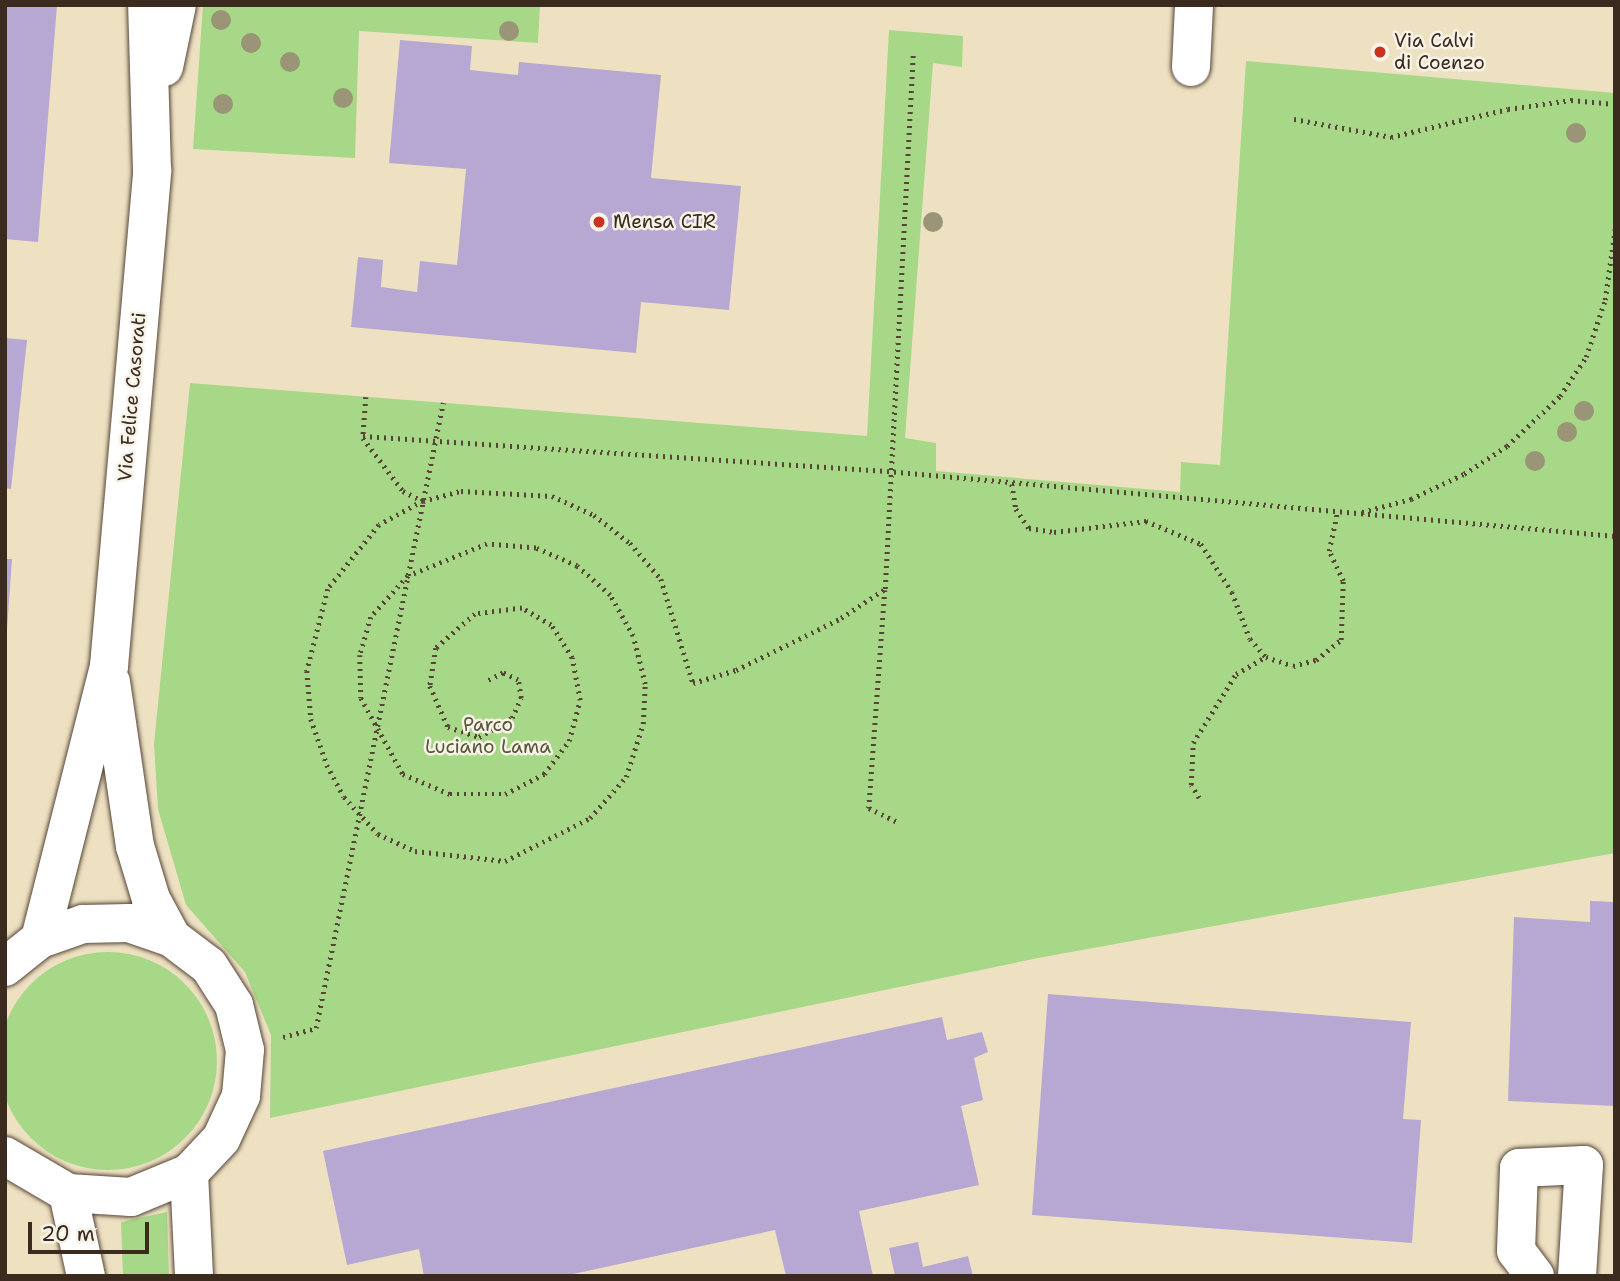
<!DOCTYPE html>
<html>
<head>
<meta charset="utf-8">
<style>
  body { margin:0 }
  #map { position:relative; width:1620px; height:1281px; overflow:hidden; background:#eee1c2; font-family:"Shantell Sans",sans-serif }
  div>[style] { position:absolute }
  .green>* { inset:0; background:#a7d887 }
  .round { border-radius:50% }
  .building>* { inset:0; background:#b6a8d3 }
  .path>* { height:4.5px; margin-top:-2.25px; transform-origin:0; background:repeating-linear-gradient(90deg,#564537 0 2px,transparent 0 7px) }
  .roads { filter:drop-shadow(0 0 2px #564537) drop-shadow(0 0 2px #564537) }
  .minor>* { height:38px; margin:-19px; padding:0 19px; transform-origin:19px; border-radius:19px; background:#fff }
  .trees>* { width:20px; height:20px; margin:-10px; border-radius:50%; background:#9a9576 }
  .dots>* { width:19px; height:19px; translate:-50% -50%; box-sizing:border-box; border:4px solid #f7f3e8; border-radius:50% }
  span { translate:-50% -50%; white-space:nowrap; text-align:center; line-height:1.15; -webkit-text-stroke:5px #f7f3e8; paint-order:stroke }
  .poi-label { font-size:19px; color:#3b2a1e }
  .left { translate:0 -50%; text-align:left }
  .street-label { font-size:19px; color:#3b2a1e }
  .park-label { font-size:19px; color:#565638 }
  .frame { position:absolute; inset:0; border:7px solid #3b2a1e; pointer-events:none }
  .scale { position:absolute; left:28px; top:1222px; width:121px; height:32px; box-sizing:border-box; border:4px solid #3b2a1e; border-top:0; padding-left:9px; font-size:21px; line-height:24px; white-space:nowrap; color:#3b2a1e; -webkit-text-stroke:5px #f7f3e8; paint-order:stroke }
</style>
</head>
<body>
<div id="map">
  <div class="green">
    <i style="clip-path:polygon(203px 5px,540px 5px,538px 43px,359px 31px,355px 158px,193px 149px)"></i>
    <i style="clip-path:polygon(889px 30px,963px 36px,962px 67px,933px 63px,905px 438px,936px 443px,936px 471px,1180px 492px,1181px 462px,1220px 465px,1246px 61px,1615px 93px,1615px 853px,1038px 958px,270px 1118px,271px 1035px,245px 972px,186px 905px,158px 809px,154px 744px,190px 383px,867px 436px)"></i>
    <i class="round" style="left:-1px;top:952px;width:218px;height:218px"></i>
    <i style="clip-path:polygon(167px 1212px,169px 1276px,123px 1276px,121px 1222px)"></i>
  </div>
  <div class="building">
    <i style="clip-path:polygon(5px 5px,57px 5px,38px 242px,5px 239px)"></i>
    <i style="clip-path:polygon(400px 40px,472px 46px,470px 70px,518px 75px,519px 62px,661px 75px,651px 178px,741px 186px,729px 310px,641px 302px,636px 353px,351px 327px,358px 257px,383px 260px,381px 287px,417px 292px,420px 261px,457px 265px,466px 169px,389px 163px)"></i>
    <i style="clip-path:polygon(5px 338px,27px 340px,11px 489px,5px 488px)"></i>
    <i style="clip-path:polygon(5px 559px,12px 559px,7px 629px,5px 629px)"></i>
    <i style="clip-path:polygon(1590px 901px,1615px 902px,1615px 1106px,1508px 1101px,1514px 917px,1590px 922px)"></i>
    <i style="clip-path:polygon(1048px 994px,1411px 1022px,1403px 1119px,1421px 1120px,1412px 1243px,1032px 1215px)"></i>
    <i style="clip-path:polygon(942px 1017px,947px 1040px,982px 1032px,988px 1052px,974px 1058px,983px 1100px,961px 1106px,979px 1185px,859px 1211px,873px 1276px,786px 1276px,775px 1230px,564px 1276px,424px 1276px,419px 1249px,347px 1265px,323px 1151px)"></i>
    <i style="clip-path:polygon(918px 1242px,923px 1267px,968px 1256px,973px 1276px,895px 1276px,889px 1248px)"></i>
  </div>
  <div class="path">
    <i style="left:1294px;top:119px;width:99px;rotate:10.5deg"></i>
    <i style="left:1391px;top:137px;width:120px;rotate:-13.5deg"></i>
    <i style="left:1508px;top:109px;width:64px;rotate:-8.1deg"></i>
    <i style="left:1571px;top:100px;width:44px;rotate:5.2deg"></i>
    <i style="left:366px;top:397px;width:41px;rotate:94.2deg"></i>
    <i style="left:363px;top:438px;width:66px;rotate:53deg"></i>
    <i style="left:403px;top:491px;width:22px;rotate:27deg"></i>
    <i style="left:423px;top:501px;width:39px;rotate:-15deg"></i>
    <i style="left:461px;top:491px;width:91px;rotate:3.1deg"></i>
    <i style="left:552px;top:496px;width:46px;rotate:24.3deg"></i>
    <i style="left:594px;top:515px;width:46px;rotate:37.9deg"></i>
    <i style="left:630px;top:543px;width:48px;rotate:49.3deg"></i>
    <i style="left:661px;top:579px;width:109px;rotate:72.9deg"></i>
    <i style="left:693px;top:683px;width:45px;rotate:-16.8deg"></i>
    <i style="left:736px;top:670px;width:117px;rotate:-26.3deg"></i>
    <i style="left:841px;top:618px;width:53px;rotate:-33.4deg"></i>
    <i style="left:885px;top:589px;width:536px;rotate:-87deg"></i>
    <i style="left:363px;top:436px;width:525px;rotate:3.82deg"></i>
    <i style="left:887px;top:471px;width:731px;rotate:5.1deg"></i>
    <i style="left:1012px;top:484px;width:25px;rotate:81deg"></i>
    <i style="left:1016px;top:509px;width:23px;rotate:56deg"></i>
    <i style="left:1029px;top:528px;width:25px;rotate:9deg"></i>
    <i style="left:1054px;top:532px;width:93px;rotate:-6.8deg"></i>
    <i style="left:1146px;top:521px;width:60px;rotate:22.7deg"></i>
    <i style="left:1201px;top:544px;width:57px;rotate:57.1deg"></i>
    <i style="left:1232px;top:592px;width:50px;rotate:69deg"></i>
    <i style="left:1250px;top:639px;width:24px;rotate:48deg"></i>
    <i style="left:1266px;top:657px;width:28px;rotate:18deg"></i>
    <i style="left:1293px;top:666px;width:24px;rotate:-15deg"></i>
    <i style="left:1316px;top:660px;width:32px;rotate:-39deg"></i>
    <i style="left:1341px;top:640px;width:59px;rotate:-88.1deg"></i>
    <i style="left:1343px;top:581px;width:33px;rotate:-115deg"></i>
    <i style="left:1329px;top:551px;width:40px;rotate:-78deg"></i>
    <i style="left:423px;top:501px;width:50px;rotate:151.4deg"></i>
    <i style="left:379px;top:525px;width:82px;rotate:128.6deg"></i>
    <i style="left:328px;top:589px;width:85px;rotate:104.4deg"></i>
    <i style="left:307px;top:671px;width:48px;rotate:85.2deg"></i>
    <i style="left:311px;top:719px;width:49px;rotate:70.8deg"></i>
    <i style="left:327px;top:765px;width:36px;rotate:62deg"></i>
    <i style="left:344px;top:797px;width:50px;rotate:47.4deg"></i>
    <i style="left:378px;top:834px;width:41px;rotate:24.7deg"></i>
    <i style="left:415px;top:851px;width:91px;rotate:6.3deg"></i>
    <i style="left:505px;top:861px;width:95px;rotate:-26.8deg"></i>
    <i style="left:590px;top:818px;width:55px;rotate:-48.7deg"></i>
    <i style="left:626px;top:777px;width:56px;rotate:-72.2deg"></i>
    <i style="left:643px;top:724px;width:40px;rotate:-87.1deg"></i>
    <i style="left:645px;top:684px;width:49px;rotate:-104deg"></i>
    <i style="left:633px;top:636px;width:47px;rotate:-119.3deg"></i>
    <i style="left:610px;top:595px;width:44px;rotate:-138.7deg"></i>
    <i style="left:577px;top:566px;width:45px;rotate:-156.3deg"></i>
    <i style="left:536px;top:548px;width:49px;rotate:-175.3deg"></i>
    <i style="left:487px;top:544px;width:85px;rotate:157.9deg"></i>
    <i style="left:408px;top:576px;width:55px;rotate:132.1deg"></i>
    <i style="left:371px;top:617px;width:40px;rotate:106deg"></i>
    <i style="left:360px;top:655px;width:43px;rotate:88.7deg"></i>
    <i style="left:361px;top:698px;width:87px;rotate:61.1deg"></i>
    <i style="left:403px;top:774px;width:51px;rotate:23.1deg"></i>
    <i style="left:450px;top:794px;width:55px"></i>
    <i style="left:505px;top:794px;width:44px;rotate:-27.1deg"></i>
    <i style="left:544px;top:774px;width:41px;rotate:-52.9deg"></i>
    <i style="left:569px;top:741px;width:42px;rotate:-75deg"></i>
    <i style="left:580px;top:700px;width:43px;rotate:-100.8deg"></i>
    <i style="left:572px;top:658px;width:39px;rotate:-122deg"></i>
    <i style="left:551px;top:625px;width:34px;rotate:-150deg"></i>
    <i style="left:522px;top:608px;width:47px;rotate:172.7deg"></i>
    <i style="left:475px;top:614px;width:52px;rotate:138.9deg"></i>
    <i style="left:436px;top:648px;width:38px;rotate:99deg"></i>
    <i style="left:430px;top:686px;width:45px;rotate:66.3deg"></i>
    <i style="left:448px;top:727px;width:33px;rotate:18deg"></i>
    <i style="left:479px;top:737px;width:38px;rotate:-30deg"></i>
    <i style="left:512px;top:718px;width:22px;rotate:-66deg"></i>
    <i style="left:521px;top:698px;width:18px;rotate:-99deg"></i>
    <i style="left:518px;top:680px;width:17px;rotate:-155deg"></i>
    <i style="left:503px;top:673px;width:20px;rotate:153deg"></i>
    <i style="left:1362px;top:512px;width:51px;rotate:-14.9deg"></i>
    <i style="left:1411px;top:499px;width:59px;rotate:-25.3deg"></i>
    <i style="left:1464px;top:474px;width:51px;rotate:-33.1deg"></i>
    <i style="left:1507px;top:446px;width:73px;rotate:-43.3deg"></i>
    <i style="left:1560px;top:396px;width:47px;rotate:-56.3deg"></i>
    <i style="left:1586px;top:357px;width:60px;rotate:-71.6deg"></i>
    <i style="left:1605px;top:300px;width:72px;rotate:-82deg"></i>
    <i style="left:885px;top:590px;width:219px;rotate:94.2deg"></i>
    <i style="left:869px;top:808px;width:34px;rotate:26deg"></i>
    <i style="left:1199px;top:798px;width:15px;rotate:-122deg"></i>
    <i style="left:1191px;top:785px;width:42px;rotate:-87.3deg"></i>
    <i style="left:1193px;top:743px;width:81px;rotate:-58.1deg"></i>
    <i style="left:1236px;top:674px;width:34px;rotate:-30deg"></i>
    <i style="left:283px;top:1037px;width:34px;rotate:-15deg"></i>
    <i style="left:316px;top:1028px;width:638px;rotate:-78.51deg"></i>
  </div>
  <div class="roads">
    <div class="minor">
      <i style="left:164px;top:67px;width:63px;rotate:-78.2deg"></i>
      <i style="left:1191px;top:67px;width:62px;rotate:-87.2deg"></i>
      <i style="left:111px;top:682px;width:166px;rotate:81.7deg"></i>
      <i style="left:135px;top:846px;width:55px;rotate:73.2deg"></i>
      <i style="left:151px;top:899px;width:44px;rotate:61.7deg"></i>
      <i style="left:40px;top:939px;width:282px;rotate:-75.8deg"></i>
      <i style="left:109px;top:666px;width:498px;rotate:-85deg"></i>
      <i style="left:152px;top:170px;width:165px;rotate:-91.7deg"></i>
      <i style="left:5px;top:967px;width:45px;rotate:-38.7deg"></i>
      <i style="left:40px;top:939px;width:46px;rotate:-19.2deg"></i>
      <i style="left:83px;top:924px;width:46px;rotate:-1.2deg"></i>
      <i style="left:129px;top:923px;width:46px;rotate:19.2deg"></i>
      <i style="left:172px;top:938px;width:46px;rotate:37.1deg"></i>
      <i style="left:209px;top:966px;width:46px;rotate:57.3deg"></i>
      <i style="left:234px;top:1005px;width:46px;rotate:76.3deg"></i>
      <i style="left:245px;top:1050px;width:46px;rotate:95deg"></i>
      <i style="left:241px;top:1096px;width:47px;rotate:114.9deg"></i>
      <i style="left:221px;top:1139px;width:47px;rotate:133.3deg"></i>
      <i style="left:189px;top:1173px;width:63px;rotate:157.5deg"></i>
      <i style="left:131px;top:1197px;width:63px;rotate:-176.4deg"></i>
      <i style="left:68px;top:1193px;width:73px;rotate:-149.6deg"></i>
      <i style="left:189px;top:1173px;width:103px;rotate:87.2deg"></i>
      <i style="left:68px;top:1193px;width:85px;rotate:77.8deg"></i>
      <i style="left:1535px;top:1276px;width:31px;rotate:-127deg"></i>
      <i style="left:1516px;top:1251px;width:83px;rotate:-87.9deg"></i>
      <i style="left:1519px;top:1168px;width:65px;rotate:-2.6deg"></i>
      <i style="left:1584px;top:1165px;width:111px;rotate:93.6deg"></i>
    </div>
  </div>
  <div class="trees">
    <i style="left:221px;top:20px"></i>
    <i style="left:509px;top:31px"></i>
    <i style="left:251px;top:43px"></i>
    <i style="left:290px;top:62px"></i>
    <i style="left:343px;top:98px"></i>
    <i style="left:223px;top:104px"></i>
    <i style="left:1576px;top:133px"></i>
    <i style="left:933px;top:222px"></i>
    <i style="left:1584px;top:411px"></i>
    <i style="left:1567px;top:432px"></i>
    <i style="left:1535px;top:461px"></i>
  </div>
  <div class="dots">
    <i style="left:1380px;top:52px;background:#c8321e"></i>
    <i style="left:599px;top:222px;background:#c8321e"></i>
  </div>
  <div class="poi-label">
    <span class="left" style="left:1394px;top:52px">Via Calvi<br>di Coenzo</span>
    <span class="left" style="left:613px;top:222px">Mensa CIR</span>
  </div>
  <div class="street-label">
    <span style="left:132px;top:397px;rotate:-85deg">Via Felice Casorati</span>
  </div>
  <div class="park-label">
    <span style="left:488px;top:736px">Parco<br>Luciano Lama</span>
  </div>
  <div class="frame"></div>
  <div class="scale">20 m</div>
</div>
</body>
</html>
